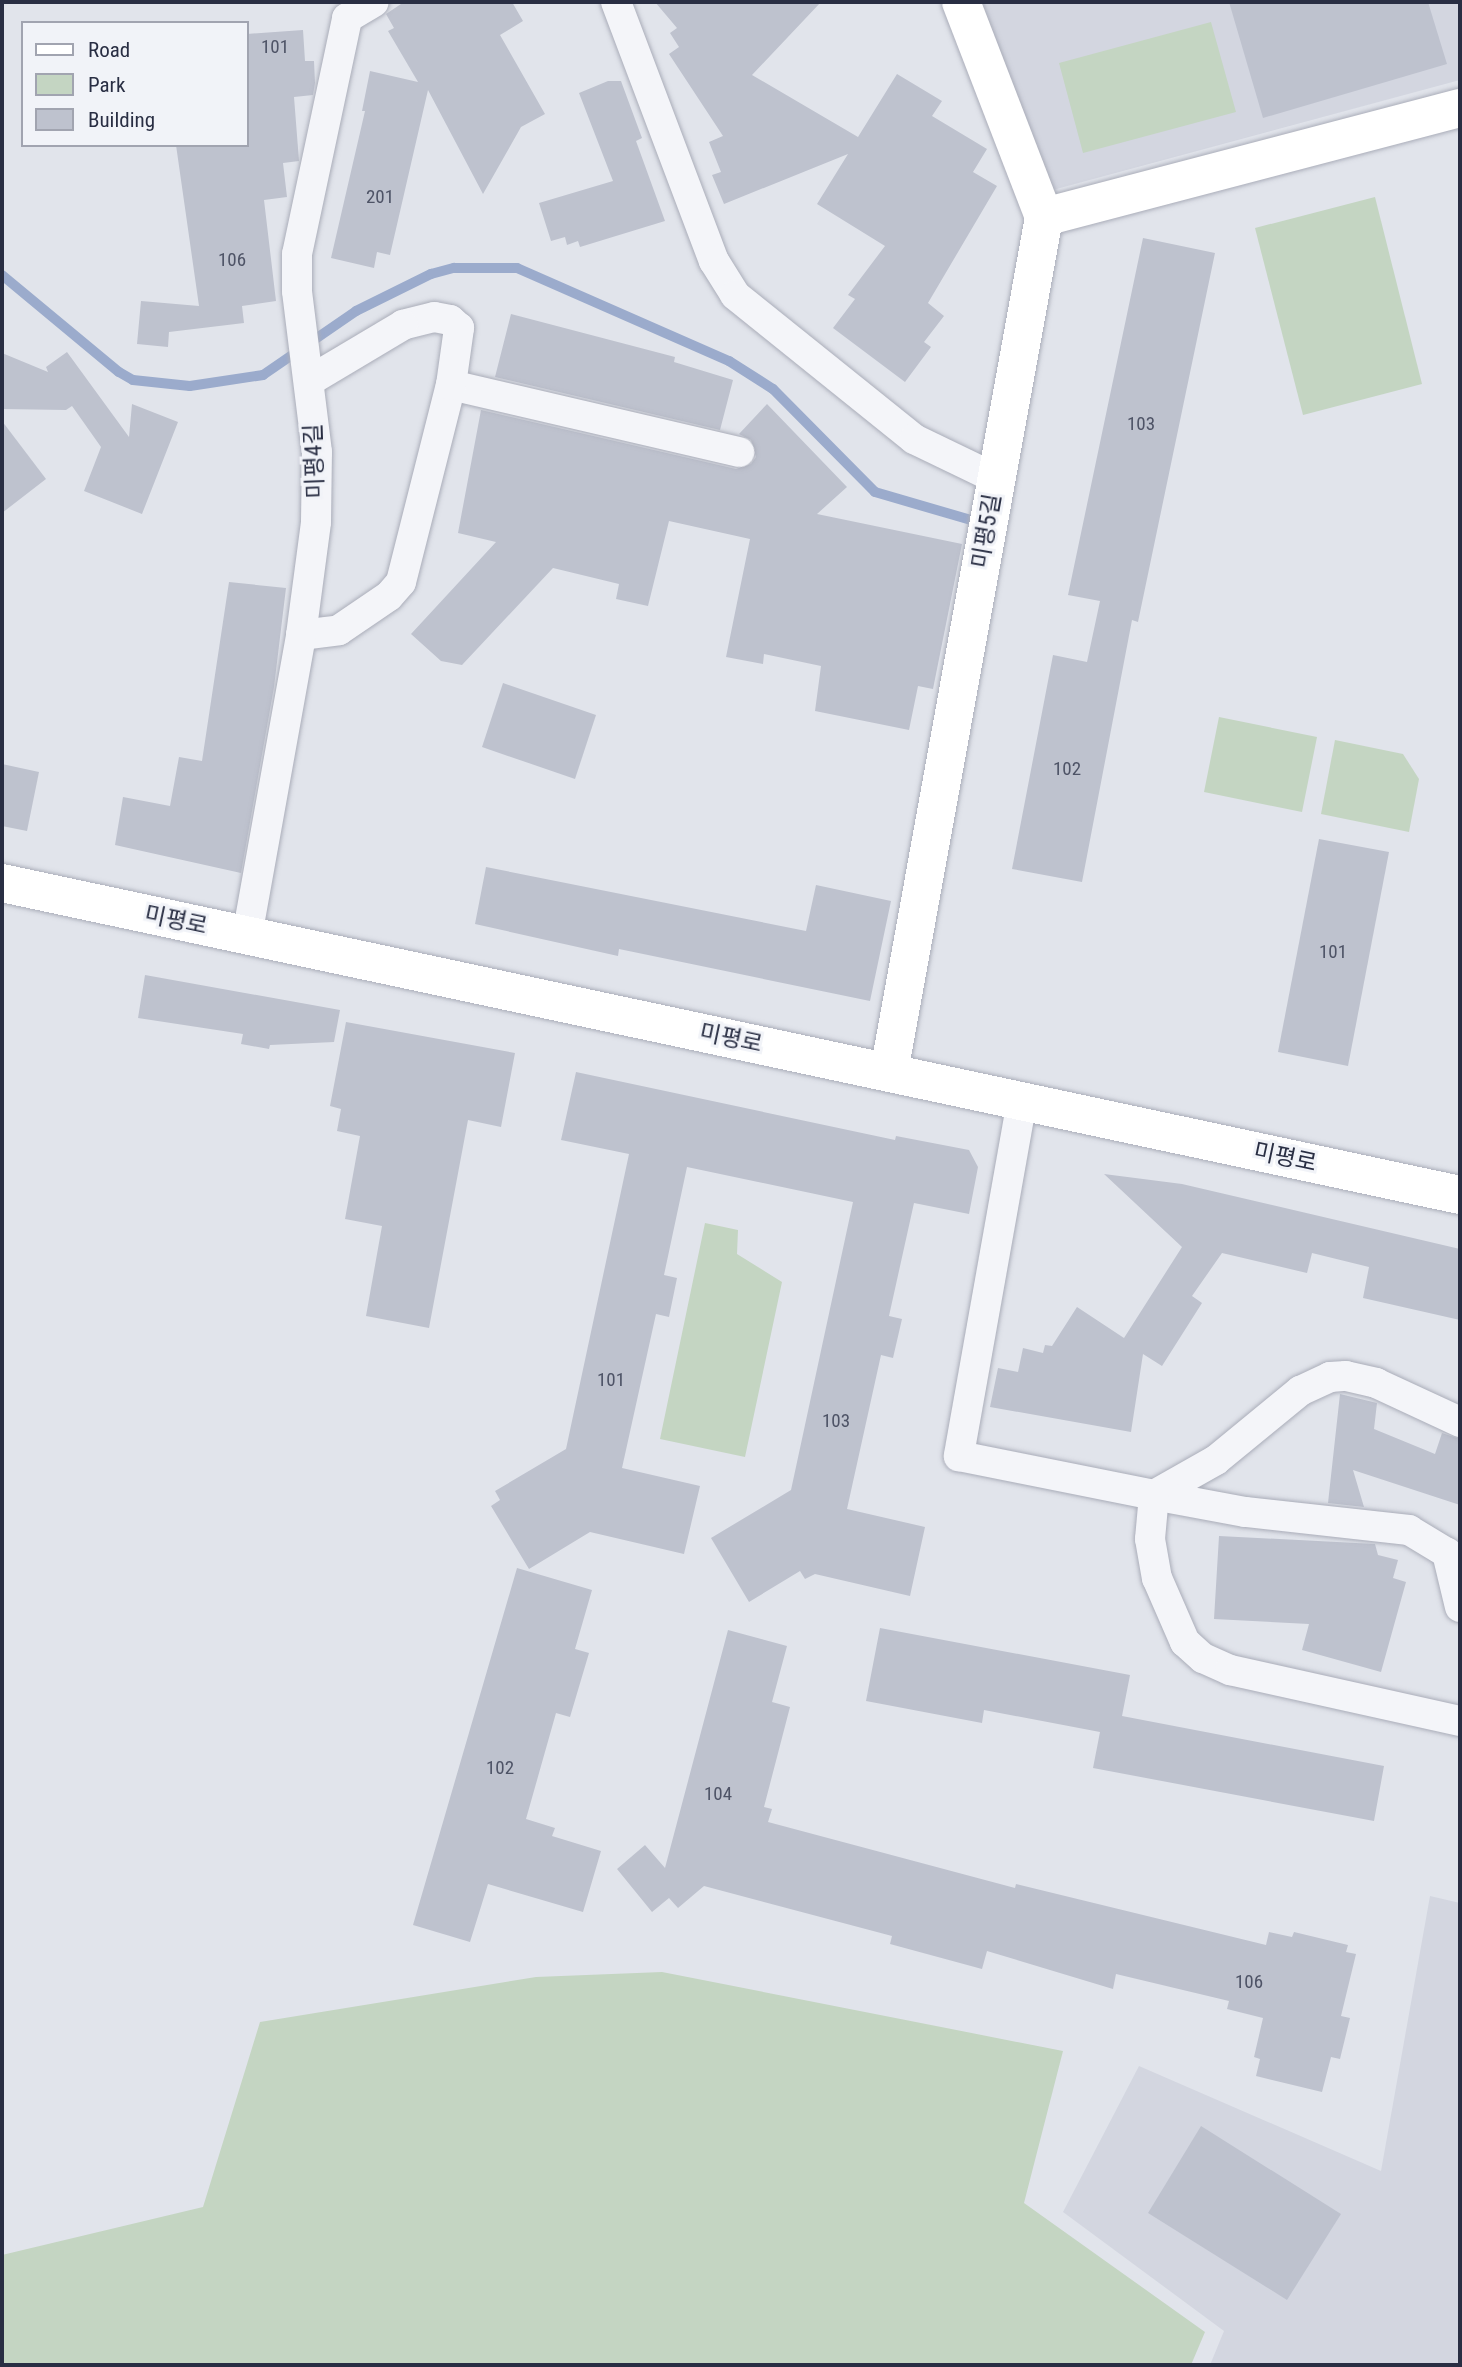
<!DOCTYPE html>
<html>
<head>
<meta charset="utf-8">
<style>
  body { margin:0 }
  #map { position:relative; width:1462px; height:2367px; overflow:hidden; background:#e1e4eb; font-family:"Roboto Condensed","Noto Sans KR",sans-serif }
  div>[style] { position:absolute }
  .built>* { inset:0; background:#d3d6e0 }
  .green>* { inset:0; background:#c4d5c2 }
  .stream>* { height:10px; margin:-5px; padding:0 5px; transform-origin:5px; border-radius:5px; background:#9babcc }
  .building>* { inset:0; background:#bec2ce }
  .roads { filter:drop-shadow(0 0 2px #aaadb9) drop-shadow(0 0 2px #aaadb9) }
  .street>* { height:30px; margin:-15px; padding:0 15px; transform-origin:15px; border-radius:15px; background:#f4f5f9 }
  .secondary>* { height:38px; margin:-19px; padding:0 19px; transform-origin:19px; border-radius:19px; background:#fff }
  span { translate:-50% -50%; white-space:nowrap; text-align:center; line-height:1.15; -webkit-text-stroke:6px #f1f3f8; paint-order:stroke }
  .number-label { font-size:19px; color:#4e5366 }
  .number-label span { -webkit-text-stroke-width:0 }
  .street-label { font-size:23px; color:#292e43 }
  .frame { position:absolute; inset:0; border:4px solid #292e43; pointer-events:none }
  .legend { position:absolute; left:21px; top:21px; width:228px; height:126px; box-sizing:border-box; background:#f1f3f8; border:2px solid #a1a4b0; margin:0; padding:9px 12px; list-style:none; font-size:21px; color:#292e43 }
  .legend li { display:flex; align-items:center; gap:14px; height:35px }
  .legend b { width:35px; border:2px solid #a1a4b0 }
</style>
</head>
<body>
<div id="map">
  <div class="built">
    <i style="clip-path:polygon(982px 2px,1460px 2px,1460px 80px,1049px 191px)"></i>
    <i style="clip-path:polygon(1430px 1896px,1460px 1903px,1460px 2365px,1210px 2365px,1224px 2331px,1063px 2212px,1139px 2066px,1381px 2171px)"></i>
  </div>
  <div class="green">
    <i style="clip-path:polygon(1211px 22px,1236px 112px,1083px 153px,1059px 63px)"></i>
    <i style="clip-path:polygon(1375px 197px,1422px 384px,1303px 415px,1255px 228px)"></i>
    <i style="clip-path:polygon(1219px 717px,1317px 737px,1302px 812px,1204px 792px)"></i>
    <i style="clip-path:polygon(1335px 740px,1403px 754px,1419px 779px,1409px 832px,1321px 814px)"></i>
    <i style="clip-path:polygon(705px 1223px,738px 1230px,737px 1254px,782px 1282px,745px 1457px,660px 1439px)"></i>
    <i style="clip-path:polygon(662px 1972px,1063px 2051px,1024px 2203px,1205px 2332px,1191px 2365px,2px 2365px,2px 2255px,203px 2207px,260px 2022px,536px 1977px)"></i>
  </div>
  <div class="stream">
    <i style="left:2px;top:275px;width:152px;rotate:39.7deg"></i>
    <i style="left:119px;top:372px;width:16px;rotate:30deg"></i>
    <i style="left:133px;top:380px;width:57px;rotate:6deg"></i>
    <i style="left:190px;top:386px;width:74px;rotate:-8.6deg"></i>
    <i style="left:263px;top:375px;width:113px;rotate:-34.5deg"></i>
    <i style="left:356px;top:311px;width:84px;rotate:-26.3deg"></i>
    <i style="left:431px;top:274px;width:24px;rotate:-15deg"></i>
    <i style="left:454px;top:268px;width:63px"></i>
    <i style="left:517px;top:268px;width:232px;rotate:23.7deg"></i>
    <i style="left:729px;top:361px;width:52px;rotate:32.5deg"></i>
    <i style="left:773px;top:389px;width:145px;rotate:45.3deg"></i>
    <i style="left:875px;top:492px;width:100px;rotate:16.3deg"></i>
  </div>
  <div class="building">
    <i style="clip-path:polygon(404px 2px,512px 2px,523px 21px,500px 35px,545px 114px,521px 127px,483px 194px,428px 90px,390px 255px,377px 252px,374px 268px,331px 258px,365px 111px,362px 111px,370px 71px,418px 82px,388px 31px,394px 28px,386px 14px)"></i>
    <i style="clip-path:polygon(655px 2px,821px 2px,752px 75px,858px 137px,897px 74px,942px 101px,932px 116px,987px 149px,973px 172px,997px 186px,928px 303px,944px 316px,924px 342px,931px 347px,905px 382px,833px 328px,855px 299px,848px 295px,885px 246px,817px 204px,848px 154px,724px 204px,712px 175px,721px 172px,709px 142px,723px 136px,669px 54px,679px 47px,670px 33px,677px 28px)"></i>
    <i style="clip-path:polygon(1229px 2px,1428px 2px,1447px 64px,1263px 118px)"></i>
    <i style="clip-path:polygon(303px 30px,305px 61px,314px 61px,315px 83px,313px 95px,294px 97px,299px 161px,283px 163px,287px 197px,264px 200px,276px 301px,242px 306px,244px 323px,169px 332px,168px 347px,137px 344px,141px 301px,199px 306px,176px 145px,247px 145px,247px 34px)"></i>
    <i style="clip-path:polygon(608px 81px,621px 81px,642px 138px,636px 141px,665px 221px,580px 247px,578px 241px,567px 245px,565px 237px,551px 241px,539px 203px,613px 181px,579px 93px)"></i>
    <i style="clip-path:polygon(1143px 238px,1215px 253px,1138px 622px,1132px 620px,1082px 882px,1012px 869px,1053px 655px,1087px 662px,1100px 601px,1068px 595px)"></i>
    <i style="clip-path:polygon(511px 314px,675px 357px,674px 362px,733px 380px,720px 430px,495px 377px)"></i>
    <i style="clip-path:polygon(67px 352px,129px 437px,132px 404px,178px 422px,142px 514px,84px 491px,101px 447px,72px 406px,66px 410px,2px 409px,2px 353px,48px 372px,46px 367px)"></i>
    <i style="clip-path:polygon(767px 404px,847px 487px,817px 514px,962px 544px,933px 689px,918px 686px,909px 730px,815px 711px,821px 666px,764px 654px,763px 664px,726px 657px,750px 539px,669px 521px,648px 606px,616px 599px,619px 584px,553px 568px,462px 665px,441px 661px,411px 634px,496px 542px,458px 533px,481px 410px,736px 469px,751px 464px,756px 457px,751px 440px,739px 434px)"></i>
    <i style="clip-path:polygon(2px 421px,46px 479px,2px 513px)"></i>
    <i style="clip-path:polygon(229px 582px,286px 588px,274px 687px,241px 873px,115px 845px,123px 797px,170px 806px,179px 757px,202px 761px)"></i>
    <i style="clip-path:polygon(503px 683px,596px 715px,575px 779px,482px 747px)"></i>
    <i style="clip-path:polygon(2px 764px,39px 772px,27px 831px,2px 826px)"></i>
    <i style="clip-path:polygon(1319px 839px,1389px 852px,1348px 1066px,1278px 1052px)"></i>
    <i style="clip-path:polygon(486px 867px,806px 931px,816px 885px,891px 901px,870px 1001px,619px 949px,618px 956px,475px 924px)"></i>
    <i style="clip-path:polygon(145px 975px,340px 1010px,334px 1042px,270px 1045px,269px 1049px,241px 1044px,243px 1034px,138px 1018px)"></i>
    <i style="clip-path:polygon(346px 1022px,515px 1053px,501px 1127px,468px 1120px,429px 1328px,366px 1316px,382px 1226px,345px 1219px,360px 1136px,337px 1131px,341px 1109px,330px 1106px)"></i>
    <i style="clip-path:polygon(576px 1072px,895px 1140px,896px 1136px,969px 1150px,978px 1167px,969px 1214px,914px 1203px,889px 1316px,902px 1319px,893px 1358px,881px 1355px,847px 1509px,925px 1527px,910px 1596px,815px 1574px,805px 1579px,800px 1571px,749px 1602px,711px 1538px,791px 1490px,853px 1202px,687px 1167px,664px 1275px,677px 1278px,669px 1317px,656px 1314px,622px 1468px,700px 1486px,684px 1554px,590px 1532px,529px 1569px,491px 1506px,500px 1500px,495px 1491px,566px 1449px,629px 1154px,561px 1140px)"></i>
    <i style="clip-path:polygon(1104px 1174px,1182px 1184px,1460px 1249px,1460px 1320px,1363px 1298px,1369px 1267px,1312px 1253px,1307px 1273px,1222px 1253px,1192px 1296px,1202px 1303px,1162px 1366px,1143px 1354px,1131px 1432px,990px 1407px,998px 1368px,1018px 1372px,1023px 1348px,1043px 1353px,1045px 1345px,1052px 1346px,1077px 1307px,1124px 1338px,1182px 1247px)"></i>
    <i style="clip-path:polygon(1340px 1394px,1377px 1403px,1374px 1429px,1435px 1454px,1442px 1433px,1460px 1439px,1460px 1505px,1353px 1470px,1364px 1507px,1328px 1503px)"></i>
    <i style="clip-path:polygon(1219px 1536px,1375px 1544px,1378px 1555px,1398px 1560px,1393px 1578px,1406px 1582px,1381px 1672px,1302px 1650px,1309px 1624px,1214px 1619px)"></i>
    <i style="clip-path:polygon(517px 1568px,592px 1590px,575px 1649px,589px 1653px,570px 1717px,556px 1713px,526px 1819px,555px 1828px,552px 1836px,601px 1851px,583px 1912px,488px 1884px,470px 1942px,413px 1925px)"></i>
    <i style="clip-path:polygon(880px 1628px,1130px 1675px,1122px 1716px,1384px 1766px,1374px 1821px,1093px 1768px,1100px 1732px,984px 1710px,982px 1723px,866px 1701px)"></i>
    <i style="clip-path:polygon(728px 1630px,787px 1646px,772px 1702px,790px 1707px,764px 1807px,772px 1809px,768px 1822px,1015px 1888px,1016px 1884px,1266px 1945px,1269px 1932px,1292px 1937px,1294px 1932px,1348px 1945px,1346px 1952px,1356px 1954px,1341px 2016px,1350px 2018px,1340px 2059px,1331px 2057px,1322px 2092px,1256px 2076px,1260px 2059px,1254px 2057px,1263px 2018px,1227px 2009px,1229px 2001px,1116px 1974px,1113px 1989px,987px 1951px,982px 1969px,890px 1944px,892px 1936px,704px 1886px,678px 1908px,669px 1898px,652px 1912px,617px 1869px,645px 1845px,665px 1868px)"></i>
    <i style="clip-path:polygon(1201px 2126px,1341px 2214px,1287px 2300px,1148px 2213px)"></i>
  </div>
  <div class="roads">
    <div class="street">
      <i style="left:616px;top:2px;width:277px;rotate:69.3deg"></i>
      <i style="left:714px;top:261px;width:40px;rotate:58deg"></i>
      <i style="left:735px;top:295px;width:230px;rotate:38.8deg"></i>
      <i style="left:914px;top:439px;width:92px;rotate:25.7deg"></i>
      <i style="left:451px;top:385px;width:296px;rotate:13.1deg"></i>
      <i style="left:301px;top:635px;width:38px;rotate:-7deg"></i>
      <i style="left:339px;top:630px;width:60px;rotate:-34.2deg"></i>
      <i style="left:389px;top:596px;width:18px;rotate:-49deg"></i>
      <i style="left:401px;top:582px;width:203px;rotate:-75.8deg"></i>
      <i style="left:451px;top:385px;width:58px;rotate:-82deg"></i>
      <i style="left:459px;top:328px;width:12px;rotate:-138deg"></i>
      <i style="left:450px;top:320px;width:16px;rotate:-169deg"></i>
      <i style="left:434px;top:317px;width:32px;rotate:166deg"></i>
      <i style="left:403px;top:325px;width:109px;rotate:149.2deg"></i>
      <i style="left:247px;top:936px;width:306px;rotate:-79.8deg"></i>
      <i style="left:301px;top:635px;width:114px;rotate:-82.4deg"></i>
      <i style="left:316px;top:522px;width:70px;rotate:-89.2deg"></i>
      <i style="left:317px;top:452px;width:162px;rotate:-97.1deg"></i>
      <i style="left:297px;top:291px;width:37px;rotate:-90deg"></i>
      <i style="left:297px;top:254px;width:241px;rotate:-78deg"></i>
      <i style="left:347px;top:18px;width:31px;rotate:-31deg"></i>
      <i style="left:1022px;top:1101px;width:361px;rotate:100.1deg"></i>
      <i style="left:959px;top:1456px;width:199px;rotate:11.3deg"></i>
      <i style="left:1154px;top:1495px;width:71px;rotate:-29.4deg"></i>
      <i style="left:1216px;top:1460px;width:109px;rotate:-39.4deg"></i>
      <i style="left:1300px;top:1391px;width:33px;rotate:-25deg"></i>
      <i style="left:1330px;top:1377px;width:16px;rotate:-4deg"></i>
      <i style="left:1346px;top:1376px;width:31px;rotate:13deg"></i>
      <i style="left:1376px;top:1383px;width:93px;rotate:24.9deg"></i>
      <i style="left:1460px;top:1607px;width:56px;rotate:-103.5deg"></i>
      <i style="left:1447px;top:1553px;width:44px;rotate:-148.8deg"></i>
      <i style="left:1409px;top:1530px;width:165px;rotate:-173.7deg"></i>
      <i style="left:1245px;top:1512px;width:93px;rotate:-169.4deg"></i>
      <i style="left:1154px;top:1495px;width:44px;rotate:95.2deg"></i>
      <i style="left:1150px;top:1539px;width:40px;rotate:80deg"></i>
      <i style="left:1157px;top:1578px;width:70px;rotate:66.4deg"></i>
      <i style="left:1185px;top:1642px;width:24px;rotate:42deg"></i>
      <i style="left:1203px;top:1658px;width:30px;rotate:24deg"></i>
      <i style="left:1230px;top:1670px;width:236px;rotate:12.5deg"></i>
    </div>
    <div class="secondary">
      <i style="left:1044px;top:217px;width:430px;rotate:-14.7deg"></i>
      <i style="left:2px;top:883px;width:1491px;rotate:12.08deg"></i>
      <i style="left:889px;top:1072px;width:869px;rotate:-79.72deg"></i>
      <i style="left:1044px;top:217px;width:230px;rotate:-111.1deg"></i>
    </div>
  </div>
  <div class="number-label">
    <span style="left:275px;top:47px">101</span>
    <span style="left:380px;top:197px">201</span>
    <span style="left:232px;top:260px">106</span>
    <span style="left:1141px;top:424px">103</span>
    <span style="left:1067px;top:769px">102</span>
    <span style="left:1333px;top:952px">101</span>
    <span style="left:611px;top:1380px">101</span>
    <span style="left:836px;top:1421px">103</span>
    <span style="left:500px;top:1768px">102</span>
    <span style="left:718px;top:1794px">104</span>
    <span style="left:1249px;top:1982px">106</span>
  </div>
  <div class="street-label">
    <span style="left:315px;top:461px;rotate:-92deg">미평4길</span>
    <span style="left:987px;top:531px;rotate:-80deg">미평5길</span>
    <span style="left:176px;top:921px;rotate:12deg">미평로</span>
    <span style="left:731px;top:1039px;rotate:12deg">미평로</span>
    <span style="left:1285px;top:1158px;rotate:12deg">미평로</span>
  </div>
  <div class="frame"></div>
  <ul class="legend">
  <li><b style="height:9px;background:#fff"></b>Road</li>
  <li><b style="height:19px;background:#c4d5c2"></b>Park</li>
  <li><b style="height:19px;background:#bec2ce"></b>Building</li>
  </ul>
</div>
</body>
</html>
